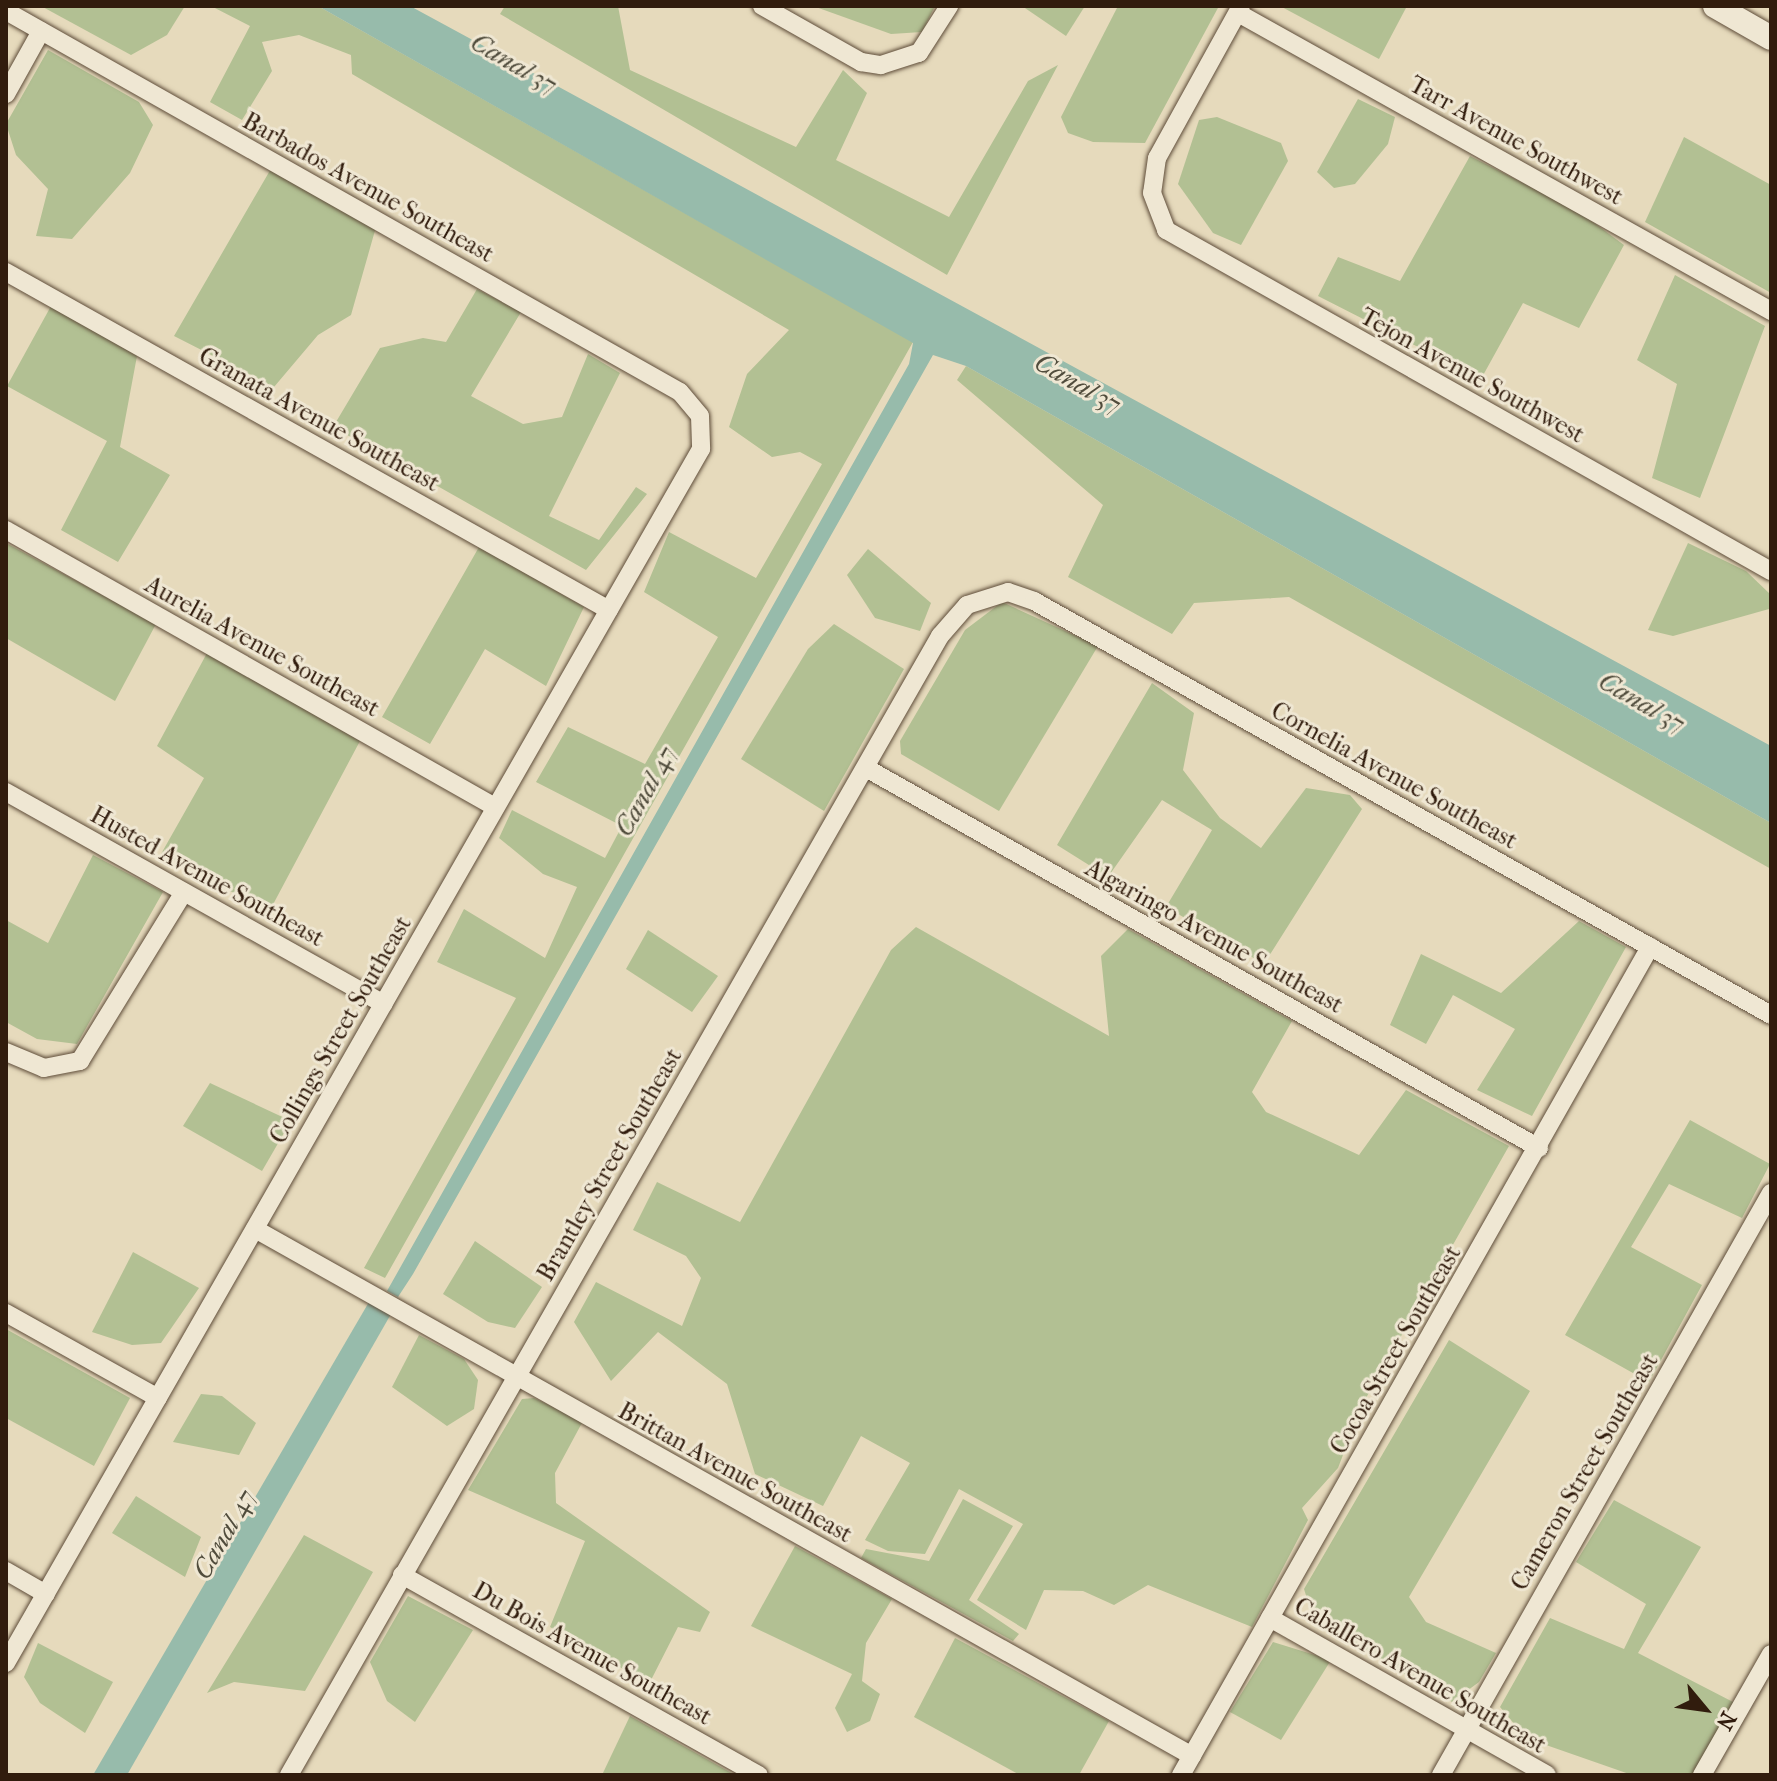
<!DOCTYPE html>
<html>
<head>
<meta charset="utf-8">
<style>
  body { margin:0 }
  #map { position:relative; width:1777px; height:1781px; overflow:hidden; background:#e6dabc; font-family:"IM FELL French Canon",serif }
  div>[style] { position:absolute }
  .green>* { inset:0; background:#b2c093 }
  .water>* { inset:0; background:#97bbab }
  .roads { filter:drop-shadow(0 0 2px #5e4c39) drop-shadow(0 0 2px #5e4c39) }
  .street>* { height:18px; margin:-9px; padding:0 9px; transform-origin:9px; border-radius:9px; background:#efe7d3 }
  .secondary>* { height:24px; margin:-12px; padding:0 12px; transform-origin:12px; border-radius:12px; background:#efe7d3 }
  span { translate:-50% -50%; white-space:nowrap; text-align:center; line-height:1.15; -webkit-text-stroke:6px #efe7d3; paint-order:stroke }
  .street-label { font-size:24px; color:#311c0d }
  .water-label { font-size:26px; color:#504c3c; font-style:italic }
  .frame { position:absolute; inset:0; border:8px solid #311c0d; pointer-events:none }
  .north { position:absolute; left:1665px; top:1669px; width:80px; height:80px; -webkit-text-stroke:6px #efe7d3; paint-order:stroke; rotate:119deg; font-size:22px; font-weight:700; line-height:32px; text-align:center; color:#311c0d }
  .north::after { content:''; display:block; margin:auto; width:28px; height:36px; background:#311c0d; clip-path:polygon(50% 0,100% 100%,50% 72%,0 100%) }
</style>
</head>
<body>
<div id="map">
  <div class="green">
    <i style="clip-path:polygon(41px 6px,185px 6px,167px 35px,131px 55px)"></i>
    <i style="clip-path:polygon(211px 6px,318px 6px,913px 342px,385px 1278px,364px 1268px,516px 998px,437px 962px,464px 909px,545px 958px,577px 887px,543px 874px,499px 838px,512px 810px,605px 858px,622px 826px,536px 782px,568px 727px,645px 764px,718px 637px,644px 592px,669px 532px,756px 578px,822px 464px,800px 452px,772px 457px,729px 427px,747px 374px,789px 330px,352px 74px,351px 55px,299px 35px,262px 42px,272px 71px,242px 120px,210px 102px,250px 26px)"></i>
    <i style="clip-path:polygon(505px 6px,618px 6px,630px 70px,796px 147px,843px 70px,867px 93px,836px 160px,949px 217px,1028px 81px,1058px 65px,947px 275px,500px 14px)"></i>
    <i style="clip-path:polygon(813px 6px,935px 6px,922px 32px,891px 34px)"></i>
    <i style="clip-path:polygon(1022px 6px,1085px 6px,1066px 36px)"></i>
    <i style="clip-path:polygon(1118px 6px,1219px 6px,1145px 143px,1093px 142px,1068px 133px,1061px 117px)"></i>
    <i style="clip-path:polygon(1280px 6px,1407px 6px,1379px 59px)"></i>
    <i style="clip-path:polygon(48px 50px,139px 102px,153px 125px,130px 173px,72px 239px,36px 236px,48px 189px,16px 155px,6px 124px)"></i>
    <i style="clip-path:polygon(1358px 99px,1395px 117px,1388px 144px,1355px 184px,1334px 188px,1317px 172px)"></i>
    <i style="clip-path:polygon(1217px 117px,1281px 143px,1288px 161px,1241px 245px,1213px 233px,1178px 184px,1199px 120px)"></i>
    <i style="clip-path:polygon(1684px 137px,1771px 185px,1771px 293px,1645px 222px)"></i>
    <i style="clip-path:polygon(1470px 156px,1578px 211px,1624px 245px,1579px 328px,1523px 303px,1481px 379px,1318px 296px,1338px 257px,1400px 281px)"></i>
    <i style="clip-path:polygon(272px 167px,376px 227px,351px 315px,318px 335px,274px 387px,174px 336px)"></i>
    <i style="clip-path:polygon(1675px 275px,1765px 326px,1700px 498px,1652px 478px,1677px 384px,1637px 360px)"></i>
    <i style="clip-path:polygon(477px 289px,521px 312px,471px 396px,523px 424px,562px 417px,588px 354px,620px 373px,549px 516px,599px 540px,636px 487px,647px 494px,586px 570px,333px 427px,380px 348px,423px 338px,446px 342px)"></i>
    <i style="clip-path:polygon(51px 306px,137px 356px,120px 447px,170px 475px,118px 562px,61px 530px,107px 441px,7px 386px)"></i>
    <i style="clip-path:polygon(966px 366px,1771px 823px,1771px 869px,1289px 597px,1194px 603px,1172px 634px,1068px 577px,1103px 505px,957px 380px)"></i>
    <i style="clip-path:polygon(6px 543px,156px 624px,115px 701px,6px 638px)"></i>
    <i style="clip-path:polygon(1688px 543px,1746px 571px,1771px 595px,1769px 609px,1673px 636px,1648px 630px)"></i>
    <i style="clip-path:polygon(479px 547px,584px 607px,546px 686px,485px 649px,430px 744px,382px 717px)"></i>
    <i style="clip-path:polygon(868px 549px,931px 603px,920px 631px,875px 618px,847px 575px)"></i>
    <i style="clip-path:polygon(1002px 602px,1098px 646px,999px 811px,901px 754px,900px 741px,965px 630px)"></i>
    <i style="clip-path:polygon(834px 624px,904px 669px,824px 811px,741px 759px,808px 649px)"></i>
    <i style="clip-path:polygon(207px 653px,360px 741px,269px 912px,161px 854px,204px 778px,157px 746px)"></i>
    <i style="clip-path:polygon(1152px 683px,1194px 713px,1183px 770px,1220px 818px,1261px 848px,1306px 788px,1350px 795px,1362px 809px,1264px 964px,1166px 907px,1212px 830px,1162px 800px,1108px 877px,1057px 845px)"></i>
    <i style="clip-path:polygon(93px 855px,163px 892px,77px 1044px,37px 1039px,6px 1022px,6px 920px,48px 943px)"></i>
    <i style="clip-path:polygon(1579px 921px,1626px 947px,1532px 1116px,1477px 1090px,1515px 1029px,1453px 995px,1426px 1044px,1390px 1025px,1421px 954px,1501px 993px)"></i>
    <i style="clip-path:polygon(916px 927px,1109px 1036px,1101px 956px,1128px 929px,1292px 1021px,1252px 1092px,1266px 1112px,1359px 1155px,1406px 1090px,1509px 1146px,1362px 1405px,1338px 1468px,1302px 1508px,1308px 1520px,1252px 1627px,1148px 1585px,1114px 1605px,1083px 1591px,1044px 1590px,1026px 1630px,977px 1600px,1023px 1524px,959px 1489px,925px 1554px,888px 1551px,865px 1540px,910px 1463px,861px 1436px,823px 1506px,755px 1474px,727px 1384px,658px 1332px,611px 1381px,574px 1322px,596px 1282px,682px 1326px,701px 1278px,686px 1256px,633px 1230px,657px 1182px,740px 1222px,891px 950px)"></i>
    <i style="clip-path:polygon(648px 930px,718px 976px,692px 1012px,626px 969px)"></i>
    <i style="clip-path:polygon(210px 1083px,291px 1121px,262px 1171px,183px 1126px)"></i>
    <i style="clip-path:polygon(1690px 1120px,1770px 1164px,1742px 1218px,1669px 1184px,1631px 1247px,1702px 1285px,1649px 1382px,1565px 1335px)"></i>
    <i style="clip-path:polygon(475px 1241px,542px 1287px,515px 1328px,488px 1322px,443px 1294px)"></i>
    <i style="clip-path:polygon(133px 1252px,199px 1288px,161px 1343px,132px 1345px,92px 1332px)"></i>
    <i style="clip-path:polygon(6px 1329px,130px 1398px,94px 1466px,6px 1418px)"></i>
    <i style="clip-path:polygon(419px 1335px,464px 1359px,478px 1380px,474px 1409px,447px 1426px,392px 1387px)"></i>
    <i style="clip-path:polygon(1449px 1340px,1530px 1391px,1409px 1597px,1426px 1622px,1496px 1653px,1479px 1682px,1452px 1702px,1314px 1621px,1304px 1589px)"></i>
    <i style="clip-path:polygon(201px 1394px,222px 1396px,256px 1423px,239px 1455px,173px 1442px)"></i>
    <i style="clip-path:polygon(534px 1398px,583px 1421px,555px 1473px,556px 1503px,710px 1612px,700px 1632px,678px 1627px,649px 1684px,550px 1627px,585px 1541px,468px 1490px,522px 1399px)"></i>
    <i style="clip-path:polygon(136px 1496px,201px 1537px,185px 1577px,112px 1533px)"></i>
    <i style="clip-path:polygon(963px 1499px,1013px 1526px,969px 1600px,1019px 1634px,1013px 1641px,861px 1558px,866px 1549px,929px 1561px)"></i>
    <i style="clip-path:polygon(1614px 1500px,1701px 1547px,1638px 1653px,1735px 1703px,1692px 1775px,1632px 1775px,1526px 1738px,1500px 1707px,1550px 1618px,1624px 1649px,1646px 1604px,1576px 1562px)"></i>
    <i style="clip-path:polygon(304px 1535px,373px 1572px,305px 1691px,234px 1682px,207px 1693px)"></i>
    <i style="clip-path:polygon(795px 1546px,892px 1599px,866px 1643px,862px 1681px,880px 1694px,870px 1721px,847px 1732px,835px 1708px,852px 1674px,751px 1626px)"></i>
    <i style="clip-path:polygon(408px 1596px,473px 1630px,415px 1722px,387px 1701px,370px 1662px)"></i>
    <i style="clip-path:polygon(955px 1638px,1109px 1721px,1079px 1775px,1020px 1775px,914px 1717px)"></i>
    <i style="clip-path:polygon(1273px 1642px,1331px 1660px,1281px 1740px,1230px 1712px)"></i>
    <i style="clip-path:polygon(38px 1643px,113px 1682px,85px 1733px,40px 1703px,24px 1677px)"></i>
    <i style="clip-path:polygon(630px 1716px,735px 1775px,602px 1775px)"></i>
  </div>
  <div class="water">
    <i style="clip-path:polygon(318px 6px,410px 6px,1771px 746px,1771px 823px,966px 366px,933px 355px,413px 1274px,398px 1297px,387px 1291px,909px 364px,913px 343px)"></i>
    <i style="clip-path:polygon(369px 1302px,391px 1314px,127px 1775px,93px 1775px)"></i>
  </div>
  <div class="roads">
    <div class="street">
      <i style="left:762px;top:6px;width:114px;rotate:29.5deg"></i>
      <i style="left:861px;top:62px;width:20px;rotate:9deg"></i>
      <i style="left:881px;top:65px;width:40px;rotate:-18deg"></i>
      <i style="left:919px;top:53px;width:56px;rotate:-57.4deg"></i>
      <i style="left:1241px;top:6px;width:174px;rotate:118.9deg"></i>
      <i style="left:1157px;top:158px;width:35px;rotate:98deg"></i>
      <i style="left:1152px;top:193px;width:40px;rotate:69deg"></i>
      <i style="left:1166px;top:230px;width:694px;rotate:29.41deg"></i>
      <i style="left:6px;top:11px;width:774px;rotate:29.48deg"></i>
      <i style="left:680px;top:392px;width:31px;rotate:50deg"></i>
      <i style="left:700px;top:416px;width:33px;rotate:88deg"></i>
      <i style="left:701px;top:449px;width:1399px;rotate:119.79deg"></i>
      <i style="left:1238px;top:13px;width:611px;rotate:29.21deg"></i>
      <i style="left:6px;top:94px;width:72px;rotate:-60.9deg"></i>
      <i style="left:6px;top:272px;width:691px;rotate:29.27deg"></i>
      <i style="left:6px;top:530px;width:562px;rotate:29.53deg"></i>
      <i style="left:866px;top:768px;width:773px;rotate:29.45deg"></i>
      <i style="left:6px;top:792px;width:433px;rotate:29.3deg"></i>
      <i style="left:6px;top:1052px;width:41px;rotate:22.8deg"></i>
      <i style="left:44px;top:1068px;width:37px;rotate:-11deg"></i>
      <i style="left:80px;top:1061px;width:198px;rotate:-58.4deg"></i>
      <i style="left:255px;top:1229px;width:1075px;rotate:29.35deg"></i>
      <i style="left:6px;top:1313px;width:174px;rotate:29.2deg"></i>
      <i style="left:6px;top:1571px;width:46px;rotate:29.9deg"></i>
      <i style="left:402px;top:1575px;width:409px;rotate:29.3deg"></i>
      <i style="left:1270px;top:1618px;width:318px;rotate:29.5deg"></i>
      <i style="left:289px;top:1775px;width:1312px;rotate:-60.25deg"></i>
      <i style="left:940px;top:636px;width:41px;rotate:-48.9deg"></i>
      <i style="left:967px;top:605px;width:43px;rotate:-17.6deg"></i>
      <i style="left:1008px;top:592px;width:28px;rotate:19deg"></i>
      <i style="left:1034px;top:601px;width:845px;rotate:29.32deg"></i>
      <i style="left:1181px;top:1775px;width:952px;rotate:-60.47deg"></i>
      <i style="left:1441px;top:1775px;width:669px;rotate:-60.45deg"></i>
      <i style="left:1702px;top:1775px;width:139px;rotate:-60.3deg"></i>
    </div>
    <div class="secondary">
      <i style="left:1715px;top:6px;width:64px;rotate:29.7deg"></i>
    </div>
  </div>
  <div class="street-label">
    <span style="left:1516px;top:141px;rotate:29deg">Tarr Avenue Southwest</span>
    <span style="left:368px;top:188px;rotate:29deg">Barbados Avenue Southeast</span>
    <span style="left:1472px;top:376px;rotate:29deg">Tejon Avenue Southwest</span>
    <span style="left:319px;top:420px;rotate:29deg">Granata Avenue Southeast</span>
    <span style="left:262px;top:647px;rotate:29deg">Aurelia Avenue Southeast</span>
    <span style="left:1394px;top:776px;rotate:29deg">Cornelia Avenue Southeast</span>
    <span style="left:207px;top:877px;rotate:29deg">Husted Avenue Southeast</span>
    <span style="left:1214px;top:937px;rotate:29deg">Algaringo Avenue Southeast</span>
    <span style="left:341px;top:1030px;rotate:-60deg">Collings Street Southeast</span>
    <span style="left:610px;top:1165px;rotate:-60deg">Brantley Street Southeast</span>
    <span style="left:1396px;top:1350px;rotate:-60deg">Cocoa Street Southeast</span>
    <span style="left:1585px;top:1472px;rotate:-60deg">Cameron Street Southeast</span>
    <span style="left:735px;top:1473px;rotate:29deg">Brittan Avenue Southeast</span>
    <span style="left:592px;top:1654px;rotate:29deg">Du Bois Avenue Southeast</span>
    <span style="left:1420px;top:1676px;rotate:30deg">Caballero Avenue Southeast</span>
  </div>
  <div class="water-label">
    <span style="left:514px;top:64px;rotate:30deg">Canal 37</span>
    <span style="left:1078px;top:384px;rotate:30deg">Canal 37</span>
    <span style="left:1642px;top:703px;rotate:30deg">Canal 37</span>
    <span style="left:646px;top:791px;rotate:-61deg">Canal 47</span>
    <span style="left:225px;top:1534px;rotate:-60deg">Canal 47</span>
  </div>
  <div class="frame"></div>
  <div class="north">N</div>
</div>
</body>
</html>
